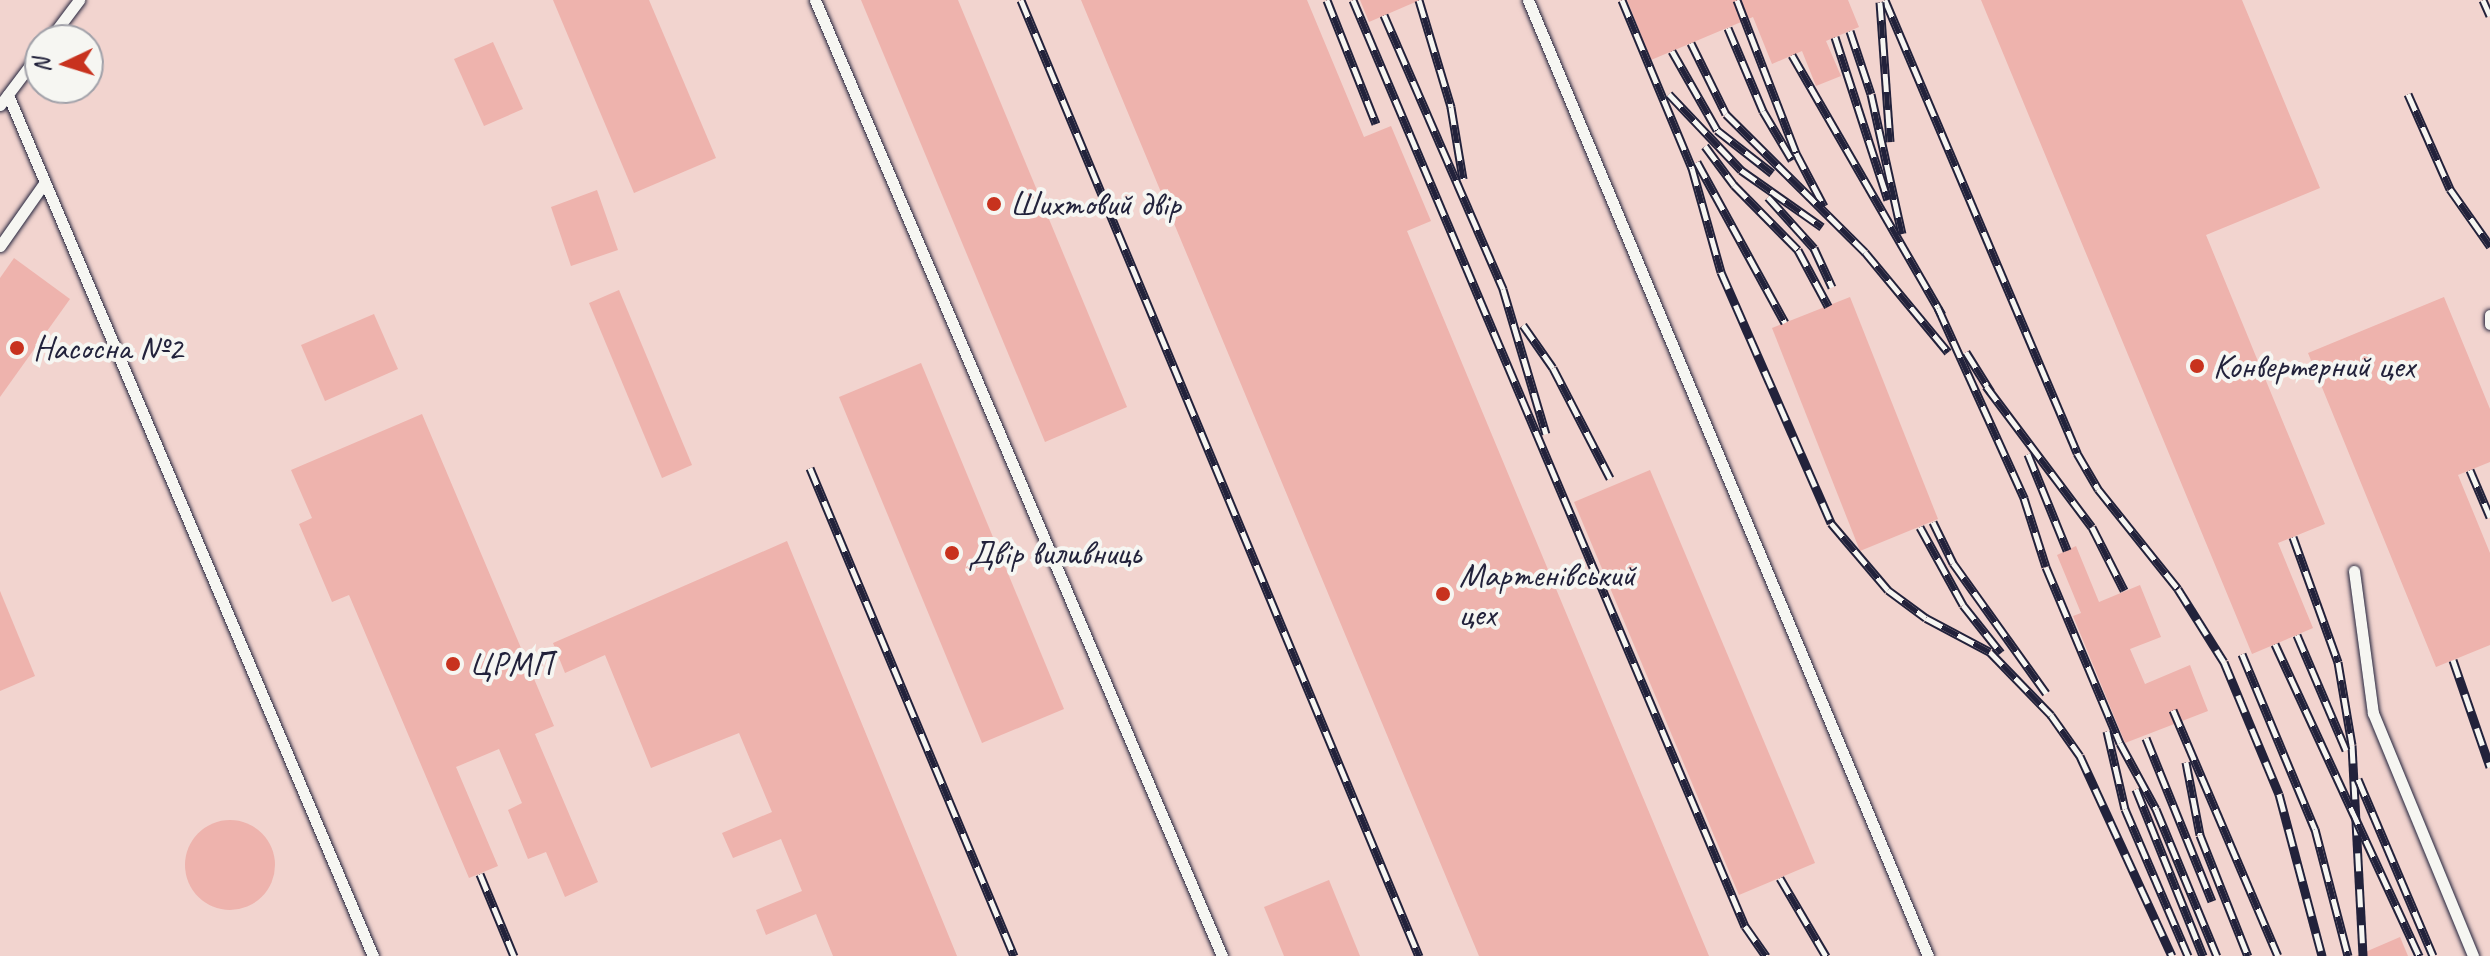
<!DOCTYPE html>
<html>
<head>
<meta charset="utf-8">
<style>
  body { margin:0 }
  #map { position:relative; width:2490px; height:956px; overflow:hidden; background:#f4e2dd; font-family:Caveat,sans-serif }
  div>[style] { position:absolute }
  .built>* { inset:0; background:#f2d4cf }
  .building>* { inset:0; background:#eeb3ad }
  .round { border-radius:50% }
  .roads { filter:drop-shadow(0 0 2px #22223b) drop-shadow(0 0 2px #22223b) }
  .lane>* { height:11px; margin:-5.5px; padding:0 5.5px; transform-origin:5.5px; border-radius:5.5px; background:#f6f6f2 }
  .rail>* { height:9px; margin-top:-4.5px; transform-origin:0; background:repeating-linear-gradient(90deg,#f6f6f2 0 18px,#22223b 0 36px); box-sizing:border-box; border-block:2px solid #22223b }
  .dots>* { width:22px; height:22px; translate:-50% -50%; box-sizing:border-box; border:4px solid #f6f6f2; border-radius:50% }
  span { translate:-50% -50%; white-space:nowrap; text-align:center; line-height:1.15; -webkit-text-stroke:8px #f6f6f2; paint-order:stroke }
  .poi-label { font-size:34px; color:#22223b }
  .left { translate:0 -50%; text-align:left }
  .north { position:absolute; left:24px; top:24px; width:80px; height:80px; box-sizing:border-box; background:#f6f6f2; border:2px solid #a1a1a9; border-radius:50%; rotate:266deg; font-size:22px; font-weight:700; line-height:32px; text-align:center; color:#22223b }
  .north::after { content:''; display:block; margin:auto; width:28px; height:36px; background:#c8321e; clip-path:polygon(50% 0,100% 100%,50% 72%,0 100%) }
</style>
</head>
<body>
<div id="map">
  <div class="built">
    <i style="clip-path:polygon(evenodd,0 0,2490px 0,2490px 956px,0 956px,0 0,40px 40px,88px 40px,88px 88px,40px 88px,40px 40px)"></i>
  </div>
  <div class="building">
    <i style="clip-path:polygon(553px 0,649px 0,716px 158px,634px 193px)"></i>
    <i style="clip-path:polygon(861px 0,958px 0,1127px 407px,1045px 442px)"></i>
    <i style="clip-path:polygon(1081px 0,1307px 0,1364px 137px,1391px 126px,1431px 221px,1407px 231px,1709px 956px,1479px 956px)"></i>
    <i style="clip-path:polygon(1360px 0,1420px 0,1369px 22px)"></i>
    <i style="clip-path:polygon(1627px 0,1848px 0,1859px 27px,1826px 41px,1841px 76px,1816px 86px,1802px 51px,1772px 64px,1753px 17px,1651px 60px)"></i>
    <i style="clip-path:polygon(1981px 0,2242px 0,2320px 188px,2206px 235px,2325px 524px,2278px 543px,2313px 628px,2252px 654px)"></i>
    <i style="clip-path:polygon(493px 42px,523px 109px,484px 126px,454px 59px)"></i>
    <i style="clip-path:polygon(597px 190px,618px 250px,571px 266px,551px 207px)"></i>
    <i style="clip-path:polygon(14px 258px,70px 299px,0 397px,0 278px)"></i>
    <i style="clip-path:polygon(619px 290px,692px 465px,662px 478px,589px 303px)"></i>
    <i style="clip-path:polygon(1850px 297px,1938px 519px,1860px 551px,1772px 328px)"></i>
    <i style="clip-path:polygon(2444px 297px,2490px 409px,2490px 462px,2458px 475px,2490px 553px,2490px 645px,2436px 667px,2308px 353px)"></i>
    <i style="clip-path:polygon(374px 314px,398px 369px,325px 401px,301px 345px)"></i>
    <i style="clip-path:polygon(921px 363px,1064px 709px,982px 743px,839px 397px)"></i>
    <i style="clip-path:polygon(422px 414px,554px 726px,535px 734px,598px 882px,565px 897px,546px 852px,528px 859px,508px 810px,522px 803px,499px 749px,456px 767px,498px 866px,469px 878px,349px 595px,332px 602px,299px 524px,312px 518px,291px 470px)"></i>
    <i style="clip-path:polygon(1650px 470px,1815px 863px,1739px 895px,1574px 502px)"></i>
    <i style="clip-path:polygon(787px 541px,957px 956px,833px 956px,816px 914px,766px 935px,756px 910px,802px 891px,781px 839px,733px 858px,722px 833px,772px 812px,739px 733px,651px 768px,605px 655px,565px 673px,553px 643px)"></i>
    <i style="clip-path:polygon(2076px 546px,2099px 602px,2140px 585px,2161px 637px,2130px 649px,2145px 684px,2190px 665px,2208px 711px,2125px 743px,2073px 616px,2081px 613px,2057px 555px)"></i>
    <i style="clip-path:polygon(0 591px,35px 676px,0 691px)"></i>
    <i class="round" style="left:185px;top:820px;width:90px;height:90px"></i>
    <i style="clip-path:polygon(1329px 880px,1360px 956px,1284px 956px,1264px 907px)"></i>
    <i style="clip-path:polygon(2400px 937px,2408px 956px,2356px 956px)"></i>
  </div>
  <div class="roads">
    <div class="lane">
      <i style="left:815px;top:0;width:1039px;rotate:66.94deg"></i>
      <i style="left:1528px;top:0;width:1036px;rotate:67.3deg"></i>
      <i style="left:49px;top:40px;width:50px;rotate:-53.1deg"></i>
      <i style="left:8px;top:95px;width:935px;rotate:67.03deg"></i>
      <i style="left:0;top:105px;width:66px;rotate:-53deg"></i>
      <i style="left:0;top:246px;width:78px;rotate:-54.9deg"></i>
      <i style="left:2490px;top:315px;width:9px;rotate:90deg"></i>
      <i style="left:2354px;top:571px;width:143px;rotate:82.4deg"></i>
      <i style="left:2373px;top:713px;width:263px;rotate:67.6deg"></i>
    </div>
  </div>
  <div class="rail">
    <i style="left:1021px;top:0;width:1036px;rotate:67.4deg"></i>
    <i style="left:1327px;top:0;width:133px;rotate:68.4deg"></i>
    <i style="left:1353px;top:0;width:1006px;rotate:67.06deg"></i>
    <i style="left:1745px;top:926px;width:37px;rotate:55deg"></i>
    <i style="left:1419px;top:0;width:112px;rotate:73.3deg"></i>
    <i style="left:1451px;top:107px;width:73px;rotate:80.5deg"></i>
    <i style="left:1622px;top:0;width:182px;rotate:67.4deg"></i>
    <i style="left:1692px;top:168px;width:108px;rotate:74.4deg"></i>
    <i style="left:1721px;top:272px;width:274px;rotate:66.3deg"></i>
    <i style="left:1831px;top:523px;width:88px;rotate:49.6deg"></i>
    <i style="left:1888px;top:590px;width:47px;rotate:36.4deg"></i>
    <i style="left:1926px;top:618px;width:72px;rotate:28deg"></i>
    <i style="left:1990px;top:652px;width:88px;rotate:45.9deg"></i>
    <i style="left:2051px;top:715px;width:50px;rotate:54.7deg"></i>
    <i style="left:2080px;top:756px;width:220px;rotate:65.3deg"></i>
    <i style="left:1737px;top:0;width:164px;rotate:68.9deg"></i>
    <i style="left:1796px;top:153px;width:60px;rotate:62.2deg"></i>
    <i style="left:1885px;top:0;width:492px;rotate:67deg"></i>
    <i style="left:2077px;top:453px;width:42px;rotate:59.7deg"></i>
    <i style="left:2098px;top:489px;width:128px;rotate:51.3deg"></i>
    <i style="left:2178px;top:589px;width:86px;rotate:57.8deg"></i>
    <i style="left:2224px;top:662px;width:143px;rotate:67.4deg"></i>
    <i style="left:2279px;top:794px;width:168px;rotate:75.1deg"></i>
    <i style="left:2483px;top:0;width:17px;rotate:66deg"></i>
    <i style="left:1880px;top:2px;width:140px;rotate:85.9deg"></i>
    <i style="left:1384px;top:15px;width:299px;rotate:66.5deg"></i>
    <i style="left:1503px;top:289px;width:151px;rotate:73.5deg"></i>
    <i style="left:1728px;top:28px;width:90px;rotate:67.1deg"></i>
    <i style="left:1763px;top:111px;width:57px;rotate:59.4deg"></i>
    <i style="left:1850px;top:31px;width:66px;rotate:71.6deg"></i>
    <i style="left:1871px;top:94px;width:143px;rotate:77.5deg"></i>
    <i style="left:1835px;top:37px;width:171px;rotate:72deg"></i>
    <i style="left:1691px;top:43px;width:79px;rotate:63.8deg"></i>
    <i style="left:1726px;top:114px;width:196px;rotate:44.8deg"></i>
    <i style="left:1865px;top:252px;width:130px;rotate:50.3deg"></i>
    <i style="left:1672px;top:51px;width:91px;rotate:60.3deg"></i>
    <i style="left:1717px;top:130px;width:70px;rotate:38deg"></i>
    <i style="left:1792px;top:55px;width:300px;rotate:60deg"></i>
    <i style="left:1669px;top:94px;width:105px;rotate:46.5deg"></i>
    <i style="left:1741px;top:170px;width:99px;rotate:35.1deg"></i>
    <i style="left:2408px;top:94px;width:104px;rotate:66.1deg"></i>
    <i style="left:2450px;top:189px;width:70px;rotate:54.9deg"></i>
    <i style="left:1705px;top:146px;width:49px;rotate:53.4deg"></i>
    <i style="left:1734px;top:185px;width:91px;rotate:45.4deg"></i>
    <i style="left:1798px;top:250px;width:64px;rotate:61.8deg"></i>
    <i style="left:1697px;top:162px;width:183px;rotate:61.3deg"></i>
    <i style="left:1768px;top:197px;width:69px;rotate:48deg"></i>
    <i style="left:1814px;top:248px;width:43px;rotate:65.2deg"></i>
    <i style="left:1938px;top:308px;width:209px;rotate:65.6deg"></i>
    <i style="left:2024px;top:498px;width:72px;rotate:72.3deg"></i>
    <i style="left:2046px;top:567px;width:191px;rotate:67.2deg"></i>
    <i style="left:2120px;top:743px;width:75px;rotate:61.4deg"></i>
    <i style="left:2156px;top:809px;width:159px;rotate:67.5deg"></i>
    <i style="left:1523px;top:325px;width:52px;rotate:55.1deg"></i>
    <i style="left:1553px;top:368px;width:124px;rotate:62.6deg"></i>
    <i style="left:1966px;top:352px;width:47px;rotate:58deg"></i>
    <i style="left:1986px;top:386px;width:176px;rotate:53.1deg"></i>
    <i style="left:2092px;top:527px;width:71px;rotate:63.1deg"></i>
    <i style="left:2028px;top:454px;width:104px;rotate:67.9deg"></i>
    <i style="left:810px;top:468px;width:529px;rotate:67.31deg"></i>
    <i style="left:2470px;top:470px;width:51px;rotate:66.9deg"></i>
    <i style="left:1933px;top:522px;width:46px;rotate:64deg"></i>
    <i style="left:1953px;top:563px;width:160px;rotate:54.4deg"></i>
    <i style="left:1920px;top:527px;width:89px;rotate:61.1deg"></i>
    <i style="left:1963px;top:605px;width:61px;rotate:51.6deg"></i>
    <i style="left:2293px;top:537px;width:133px;rotate:70.2deg"></i>
    <i style="left:2338px;top:662px;width:84px;rotate:80.4deg"></i>
    <i style="left:2352px;top:745px;width:211px;rotate:87deg"></i>
    <i style="left:2297px;top:635px;width:125px;rotate:66.9deg"></i>
    <i style="left:2275px;top:644px;width:344px;rotate:65.2deg"></i>
    <i style="left:2242px;top:654px;width:190px;rotate:67.4deg"></i>
    <i style="left:2315px;top:829px;width:131px;rotate:75.4deg"></i>
    <i style="left:2453px;top:660px;width:113px;rotate:70.9deg"></i>
    <i style="left:2173px;top:710px;width:267px;rotate:66.9deg"></i>
    <i style="left:2107px;top:731px;width:80px;rotate:77deg"></i>
    <i style="left:2125px;top:809px;width:160px;rotate:66.8deg"></i>
    <i style="left:2146px;top:738px;width:176px;rotate:68deg"></i>
    <i style="left:2186px;top:762px;width:74px;rotate:79.1deg"></i>
    <i style="left:2200px;top:835px;width:130px;rotate:68.4deg"></i>
    <i style="left:2358px;top:779px;width:192px;rotate:67deg"></i>
    <i style="left:2136px;top:789px;width:180px;rotate:68.1deg"></i>
    <i style="left:480px;top:874px;width:89px;rotate:67.5deg"></i>
    <i style="left:1780px;top:878px;width:91px;rotate:59.5deg"></i>
  </div>
  <div class="dots">
    <i style="left:994px;top:204px;background:#c8321e"></i>
    <i style="left:17px;top:348px;background:#c8321e"></i>
    <i style="left:2197px;top:366px;background:#c8321e"></i>
    <i style="left:952px;top:553px;background:#c8321e"></i>
    <i style="left:1443px;top:594px;background:#c8321e"></i>
    <i style="left:453px;top:664px;background:#c8321e"></i>
  </div>
  <div class="poi-label">
    <span class="left" style="left:1010px;top:204px">Шихтовий двір</span>
    <span class="left" style="left:33px;top:348px">Насосна №2</span>
    <span class="left" style="left:2213px;top:366px">Конвертерний цех</span>
    <span class="left" style="left:968px;top:553px">Двір виливниць</span>
    <span class="left" style="left:1459px;top:594px">Мартенівський<br>цех</span>
    <span class="left" style="left:469px;top:664px">ЦРМП</span>
  </div>
  <div class="north">N</div>
</div>
</body>
</html>
